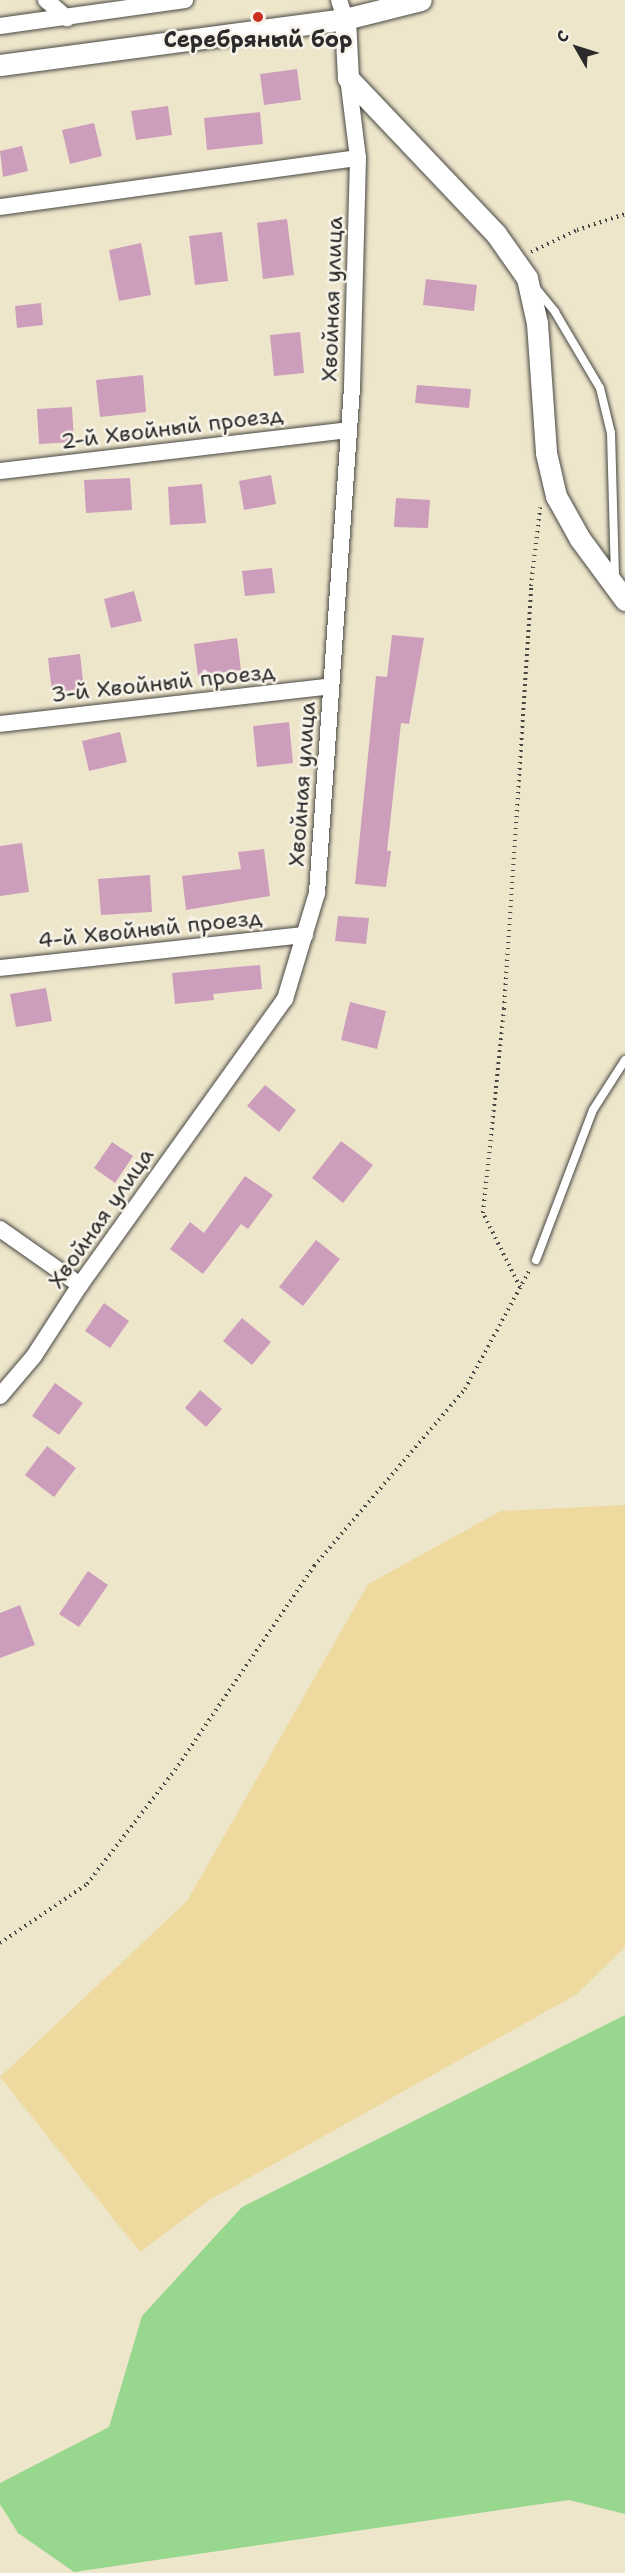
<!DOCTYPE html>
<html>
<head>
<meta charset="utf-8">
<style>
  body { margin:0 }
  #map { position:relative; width:625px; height:2573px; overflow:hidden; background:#eee6cb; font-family:"Shantell Sans",sans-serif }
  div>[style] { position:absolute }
  .green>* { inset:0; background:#97d78e }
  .sand>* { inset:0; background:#eeda9e }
  .building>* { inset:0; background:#cd9ebc }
  .path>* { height:4px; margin-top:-2px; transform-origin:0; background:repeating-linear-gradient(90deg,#484743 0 1.5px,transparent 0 6px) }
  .roads { filter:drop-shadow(0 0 2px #484743) drop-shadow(0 0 2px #484743) }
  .service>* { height:8px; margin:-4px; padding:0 4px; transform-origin:4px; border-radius:4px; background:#fff }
  .minor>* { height:16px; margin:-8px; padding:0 8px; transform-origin:8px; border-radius:8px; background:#fff }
  .tertiary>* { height:21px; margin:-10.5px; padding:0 10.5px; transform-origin:10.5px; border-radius:10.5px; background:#fff }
  .dots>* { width:16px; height:16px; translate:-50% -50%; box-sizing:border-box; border:3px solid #f7f3e8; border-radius:50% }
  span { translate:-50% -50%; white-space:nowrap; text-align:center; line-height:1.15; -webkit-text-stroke:5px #f7f3e8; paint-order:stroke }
  .poi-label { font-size:22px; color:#2b2b2b; font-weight:700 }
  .street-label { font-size:22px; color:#2b2b2b }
  .north { position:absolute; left:547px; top:18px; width:60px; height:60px; -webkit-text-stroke:4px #f7f3e8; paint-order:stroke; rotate:309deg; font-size:16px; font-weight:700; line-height:24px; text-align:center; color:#2b2b2b }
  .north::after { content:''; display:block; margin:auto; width:21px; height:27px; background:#2b2b2b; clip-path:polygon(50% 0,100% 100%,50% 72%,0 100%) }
</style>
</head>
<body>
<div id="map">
  <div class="green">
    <i style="clip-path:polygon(625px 2015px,625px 2514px,569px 2500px,74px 2572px,18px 2533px,0 2504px,0 2483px,109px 2427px,142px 2316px,242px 2207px)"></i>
  </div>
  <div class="sand">
    <i style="clip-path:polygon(625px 1505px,625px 1947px,577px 1994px,208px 2201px,140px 2252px,0 2077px,187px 1901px,368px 1584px,501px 1511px)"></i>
  </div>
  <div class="building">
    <i style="clip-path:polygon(297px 69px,301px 100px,264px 105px,260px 74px)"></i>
    <i style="clip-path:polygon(168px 106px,172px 135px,136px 140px,131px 111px)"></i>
    <i style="clip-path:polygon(260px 112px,263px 144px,207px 150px,204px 118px)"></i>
    <i style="clip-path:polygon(94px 123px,102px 156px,70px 164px,62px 130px)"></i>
    <i style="clip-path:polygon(22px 146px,28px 171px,3px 177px,0 151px)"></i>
    <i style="clip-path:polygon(287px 219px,294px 275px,263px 279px,257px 223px)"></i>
    <i style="clip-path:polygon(222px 232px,228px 281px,195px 285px,189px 236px)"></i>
    <i style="clip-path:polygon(141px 243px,151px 295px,119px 301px,109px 250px)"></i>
    <i style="clip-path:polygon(426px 279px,477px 285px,474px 311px,423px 305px)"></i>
    <i style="clip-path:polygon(41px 303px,43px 325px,17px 328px,15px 306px)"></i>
    <i style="clip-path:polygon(300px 332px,304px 373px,274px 376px,270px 335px)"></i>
    <i style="clip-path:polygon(143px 375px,146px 412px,100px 417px,96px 380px)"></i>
    <i style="clip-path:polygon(417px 385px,471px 389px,469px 408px,415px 403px)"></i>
    <i style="clip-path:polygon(72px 407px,74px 442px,39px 444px,37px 409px)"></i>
    <i style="clip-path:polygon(271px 475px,276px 504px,244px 510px,239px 481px)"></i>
    <i style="clip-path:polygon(130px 478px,132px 510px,86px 513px,84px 480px)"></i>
    <i style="clip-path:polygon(202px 484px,206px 523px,170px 525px,168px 487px)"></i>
    <i style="clip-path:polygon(396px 498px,430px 500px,428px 528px,394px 527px)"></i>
    <i style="clip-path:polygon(272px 568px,275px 593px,245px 596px,242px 571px)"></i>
    <i style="clip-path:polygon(134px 591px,142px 621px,111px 628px,104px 599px)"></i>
    <i style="clip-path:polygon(392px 635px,424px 638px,409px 724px,401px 723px,387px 851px,391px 851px,386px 887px,355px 884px,376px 676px,387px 677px)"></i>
    <i style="clip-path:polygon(237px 638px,241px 670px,198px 676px,194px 644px)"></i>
    <i style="clip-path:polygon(80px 654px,84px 689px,52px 692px,48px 658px)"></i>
    <i style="clip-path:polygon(289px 722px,293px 763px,257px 767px,253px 726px)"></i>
    <i style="clip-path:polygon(120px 732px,127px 762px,89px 771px,82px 741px)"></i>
    <i style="clip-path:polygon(22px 843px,29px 892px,0 896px,0 846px)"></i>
    <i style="clip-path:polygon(264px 849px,270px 896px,186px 910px,182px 876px,241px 869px,238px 852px)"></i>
    <i style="clip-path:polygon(150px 875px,152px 912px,101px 915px,98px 879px)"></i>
    <i style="clip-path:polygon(338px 916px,369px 918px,366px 944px,335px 941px)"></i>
    <i style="clip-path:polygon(260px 965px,262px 989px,213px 994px,214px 1000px,175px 1004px,172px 973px)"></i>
    <i style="clip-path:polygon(46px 988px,52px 1021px,16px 1027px,10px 994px)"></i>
    <i style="clip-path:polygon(350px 1002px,386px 1011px,377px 1049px,341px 1040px)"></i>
    <i style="clip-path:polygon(265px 1085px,296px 1110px,279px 1132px,247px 1106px)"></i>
    <i style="clip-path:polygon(341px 1141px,373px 1165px,343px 1203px,312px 1178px)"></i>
    <i style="clip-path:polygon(112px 1142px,133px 1156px,115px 1183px,94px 1168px)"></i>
    <i style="clip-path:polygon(245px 1176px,273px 1195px,248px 1229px,241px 1224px,203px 1274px,170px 1249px,190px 1222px,204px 1233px)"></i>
    <i style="clip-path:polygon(316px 1240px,340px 1259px,303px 1306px,279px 1287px)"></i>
    <i style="clip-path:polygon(104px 1303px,129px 1321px,110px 1348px,85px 1331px)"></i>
    <i style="clip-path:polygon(242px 1318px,271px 1342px,252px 1365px,223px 1341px)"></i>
    <i style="clip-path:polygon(55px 1383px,83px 1403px,59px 1435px,32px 1416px)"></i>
    <i style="clip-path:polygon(200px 1390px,222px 1409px,206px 1427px,185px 1408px)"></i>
    <i style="clip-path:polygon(47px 1446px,76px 1468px,54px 1497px,25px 1475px)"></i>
    <i style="clip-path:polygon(88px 1571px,108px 1585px,79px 1627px,59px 1614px)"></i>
    <i style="clip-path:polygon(20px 1605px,35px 1645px,0 1658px,0 1613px)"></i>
  </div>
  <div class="path">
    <i style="left:531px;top:252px;width:51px;rotate:-25.6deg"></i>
    <i style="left:577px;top:230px;width:51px;rotate:-18.4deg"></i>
    <i style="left:520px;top:1287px;width:83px;rotate:-116.6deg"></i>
    <i style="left:483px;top:1213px;width:205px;rotate:-84.1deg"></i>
    <i style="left:504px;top:1009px;width:424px;rotate:-86.3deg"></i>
    <i style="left:531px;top:586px;width:79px;rotate:-83.4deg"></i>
    <i style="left:0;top:1943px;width:105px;rotate:-34.1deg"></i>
    <i style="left:87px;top:1884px;width:144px;rotate:-52.3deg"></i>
    <i style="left:175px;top:1770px;width:247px;rotate:-55.7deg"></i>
    <i style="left:314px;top:1566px;width:233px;rotate:-49.5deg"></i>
    <i style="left:465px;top:1389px;width:134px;rotate:-61.5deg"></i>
  </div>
  <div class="roads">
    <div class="service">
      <i style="left:535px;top:287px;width:32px;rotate:51deg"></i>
      <i style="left:555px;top:312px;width:88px;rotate:59.4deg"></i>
      <i style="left:600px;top:388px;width:46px;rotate:76.3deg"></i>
      <i style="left:611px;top:433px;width:144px;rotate:88.4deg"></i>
      <i style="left:536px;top:1260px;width:160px;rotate:-69.2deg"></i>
      <i style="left:593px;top:1110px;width:59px;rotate:-57.4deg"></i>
    </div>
    <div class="minor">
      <i style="left:46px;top:0;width:28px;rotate:41deg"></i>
      <i style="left:339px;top:0;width:20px;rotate:72deg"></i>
      <i style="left:0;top:26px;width:187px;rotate:-8deg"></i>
      <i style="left:0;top:207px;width:361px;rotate:-7.8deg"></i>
      <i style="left:0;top:471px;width:351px;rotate:-6.7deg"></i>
      <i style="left:0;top:724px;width:333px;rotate:-6.5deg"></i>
      <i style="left:0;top:968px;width:307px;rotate:-6.2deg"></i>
      <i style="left:0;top:1229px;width:98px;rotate:35deg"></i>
      <i style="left:0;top:1396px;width:52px;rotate:-49.6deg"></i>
      <i style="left:34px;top:1356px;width:85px;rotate:-57.1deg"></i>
      <i style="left:80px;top:1285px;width:352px;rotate:-54.4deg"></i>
      <i style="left:285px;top:999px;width:111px;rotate:-73.2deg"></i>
      <i style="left:317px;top:893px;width:507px;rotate:-86.04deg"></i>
      <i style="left:352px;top:387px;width:229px;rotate:-88.5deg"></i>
      <i style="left:358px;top:158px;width:81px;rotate:-97.1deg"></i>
    </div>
    <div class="tertiary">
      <i style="left:345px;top:19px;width:59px;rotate:87.1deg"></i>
      <i style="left:348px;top:78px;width:215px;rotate:46.5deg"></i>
      <i style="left:496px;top:234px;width:54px;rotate:54.8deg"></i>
      <i style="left:527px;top:278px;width:46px;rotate:77.5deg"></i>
      <i style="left:537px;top:323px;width:130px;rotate:86deg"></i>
      <i style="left:546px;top:453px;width:44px;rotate:76.9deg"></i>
      <i style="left:556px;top:496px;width:49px;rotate:60.8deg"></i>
      <i style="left:580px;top:539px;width:76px;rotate:53.6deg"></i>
      <i style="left:0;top:65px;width:348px;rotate:-7.6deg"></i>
      <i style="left:345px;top:19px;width:78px;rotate:-14deg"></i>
    </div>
  </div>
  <div class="dots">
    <i style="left:258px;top:17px;background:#c8321e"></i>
  </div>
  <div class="poi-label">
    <span style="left:258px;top:40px">Серебряный бор</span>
  </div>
  <div class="street-label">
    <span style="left:332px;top:299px;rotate:-88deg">Хвойная улица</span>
    <span style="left:172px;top:428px;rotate:-7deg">2-й Хвойный проезд</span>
    <span style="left:163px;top:683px;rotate:-6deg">3-й Хвойный проезд</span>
    <span style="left:302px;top:784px;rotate:-86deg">Хвойная улица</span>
    <span style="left:150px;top:929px;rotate:-6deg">4-й Хвойный проезд</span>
    <span style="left:101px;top:1218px;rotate:-55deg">Хвойная улица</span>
  </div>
  <div class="north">С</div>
</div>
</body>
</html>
